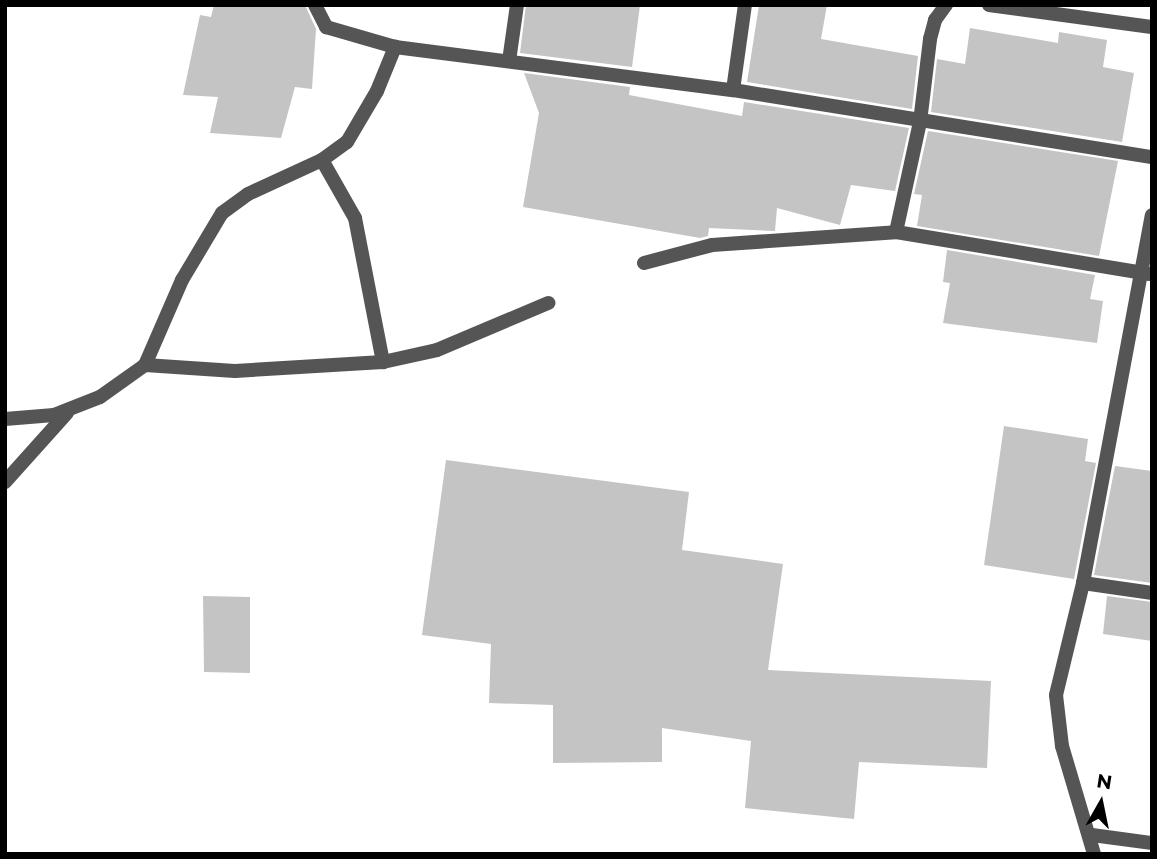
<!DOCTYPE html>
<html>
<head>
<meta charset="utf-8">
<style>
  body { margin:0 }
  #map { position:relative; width:1157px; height:859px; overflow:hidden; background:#fff; font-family:Montserrat,sans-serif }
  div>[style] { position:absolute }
  .building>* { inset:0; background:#c4c4c4 }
  .street>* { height:14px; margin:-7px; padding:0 7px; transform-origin:7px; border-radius:7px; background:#555 }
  span { translate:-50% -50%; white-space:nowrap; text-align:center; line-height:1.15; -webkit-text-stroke:5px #fff; paint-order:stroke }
  .frame { position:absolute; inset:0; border:7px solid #000; pointer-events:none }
  .north { position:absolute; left:1066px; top:768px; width:70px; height:70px; -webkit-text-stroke:5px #fff; paint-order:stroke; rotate:9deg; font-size:19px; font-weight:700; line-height:28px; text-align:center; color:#000 }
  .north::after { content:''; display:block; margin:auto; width:24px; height:32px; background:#000; clip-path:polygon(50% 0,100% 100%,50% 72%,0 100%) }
</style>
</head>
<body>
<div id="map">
  <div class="building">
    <i style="clip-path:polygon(214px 5px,305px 5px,316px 29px,312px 89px,295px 87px,281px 138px,210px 133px,218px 97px,183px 95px,200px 15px,211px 17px)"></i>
    <i style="clip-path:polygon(526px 5px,640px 5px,632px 67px,520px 53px)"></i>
    <i style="clip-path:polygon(759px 5px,827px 5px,821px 39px,918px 56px,912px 109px,747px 82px)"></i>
    <i style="clip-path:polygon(970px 28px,1058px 43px,1059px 32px,1107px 40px,1103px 67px,1134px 73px,1122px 142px,931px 112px,937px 59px,965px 64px)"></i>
    <i style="clip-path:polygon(524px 73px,630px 87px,629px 95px,742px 116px,744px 102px,909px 128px,895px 191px,851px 185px,840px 225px,777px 208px,775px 231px,709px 228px,708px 236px,700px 238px,523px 207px,539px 113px)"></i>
    <i style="clip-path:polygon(928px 131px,1118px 161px,1099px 256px,917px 226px,922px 195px,914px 194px)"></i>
    <i style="clip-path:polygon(947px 250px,1095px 275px,1090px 299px,1103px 301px,1097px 343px,943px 323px,950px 283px,943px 282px)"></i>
    <i style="clip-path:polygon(1004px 426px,1088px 439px,1085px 461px,1096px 463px,1074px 579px,984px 565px)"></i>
    <i style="clip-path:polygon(446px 460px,689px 492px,682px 550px,783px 564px,768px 670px,991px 681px,987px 768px,859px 762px,854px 819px,745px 808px,751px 741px,662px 728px,662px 762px,553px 763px,553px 705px,489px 703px,491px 644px,422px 635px)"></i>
    <i style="clip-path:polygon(1115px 466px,1152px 471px,1152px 583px,1094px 575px)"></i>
    <i style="clip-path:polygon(203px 596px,250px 597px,250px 673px,204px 672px)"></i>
    <i style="clip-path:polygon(1107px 596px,1152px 602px,1152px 641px,1103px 634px)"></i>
  </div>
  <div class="street">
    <i style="left:315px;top:5px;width:25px;rotate:63deg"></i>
    <i style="left:326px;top:27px;width:72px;rotate:16.2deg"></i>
    <i style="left:395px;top:47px;width:341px;rotate:7.3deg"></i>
    <i style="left:733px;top:90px;width:424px;rotate:9.1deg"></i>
    <i style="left:989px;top:5px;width:164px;rotate:7.7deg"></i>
    <i style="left:509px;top:61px;width:57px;rotate:-81.9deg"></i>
    <i style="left:733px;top:90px;width:86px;rotate:-82deg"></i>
    <i style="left:322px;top:160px;width:67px;rotate:60.4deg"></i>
    <i style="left:355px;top:218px;width:147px;rotate:79deg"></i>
    <i style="left:896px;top:232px;width:113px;rotate:-77.7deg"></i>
    <i style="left:920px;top:122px;width:84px;rotate:-83.1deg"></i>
    <i style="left:930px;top:39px;width:20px;rotate:-75deg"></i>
    <i style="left:935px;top:20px;width:19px;rotate:-54deg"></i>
    <i style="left:644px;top:263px;width:70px;rotate:-14.8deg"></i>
    <i style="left:712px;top:245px;width:184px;rotate:-4deg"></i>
    <i style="left:896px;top:232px;width:257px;rotate:9.4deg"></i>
    <i style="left:145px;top:365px;width:90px;rotate:3.8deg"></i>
    <i style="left:235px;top:371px;width:148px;rotate:-3.5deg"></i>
    <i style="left:383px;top:362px;width:55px;rotate:-12.5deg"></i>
    <i style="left:437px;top:350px;width:121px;rotate:-22.9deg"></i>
    <i style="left:5px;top:419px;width:49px;rotate:-4.7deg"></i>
    <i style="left:54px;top:415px;width:49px;rotate:-21.4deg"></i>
    <i style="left:100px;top:397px;width:55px;rotate:-35.4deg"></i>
    <i style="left:145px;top:365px;width:93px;rotate:-66.5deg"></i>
    <i style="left:182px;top:280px;width:78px;rotate:-59.2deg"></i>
    <i style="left:222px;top:213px;width:32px;rotate:-36deg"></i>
    <i style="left:248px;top:194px;width:81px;rotate:-24.7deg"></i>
    <i style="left:322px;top:160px;width:31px;rotate:-36deg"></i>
    <i style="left:347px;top:142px;width:59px;rotate:-59.5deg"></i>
    <i style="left:377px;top:91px;width:48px;rotate:-67.8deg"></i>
    <i style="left:5px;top:482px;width:93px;rotate:-48.1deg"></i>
    <i style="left:1083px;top:583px;width:70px;rotate:8.2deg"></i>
    <i style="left:1092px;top:835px;width:61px;rotate:7.6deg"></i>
    <i style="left:1094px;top:854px;width:113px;rotate:-106.5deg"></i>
    <i style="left:1062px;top:746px;width:51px;rotate:-96.7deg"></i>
    <i style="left:1056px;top:695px;width:115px;rotate:-76.4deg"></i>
    <i style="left:1083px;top:583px;width:374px;rotate:-79.4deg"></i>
  </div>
  <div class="frame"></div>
  <div class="north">N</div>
</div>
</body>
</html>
